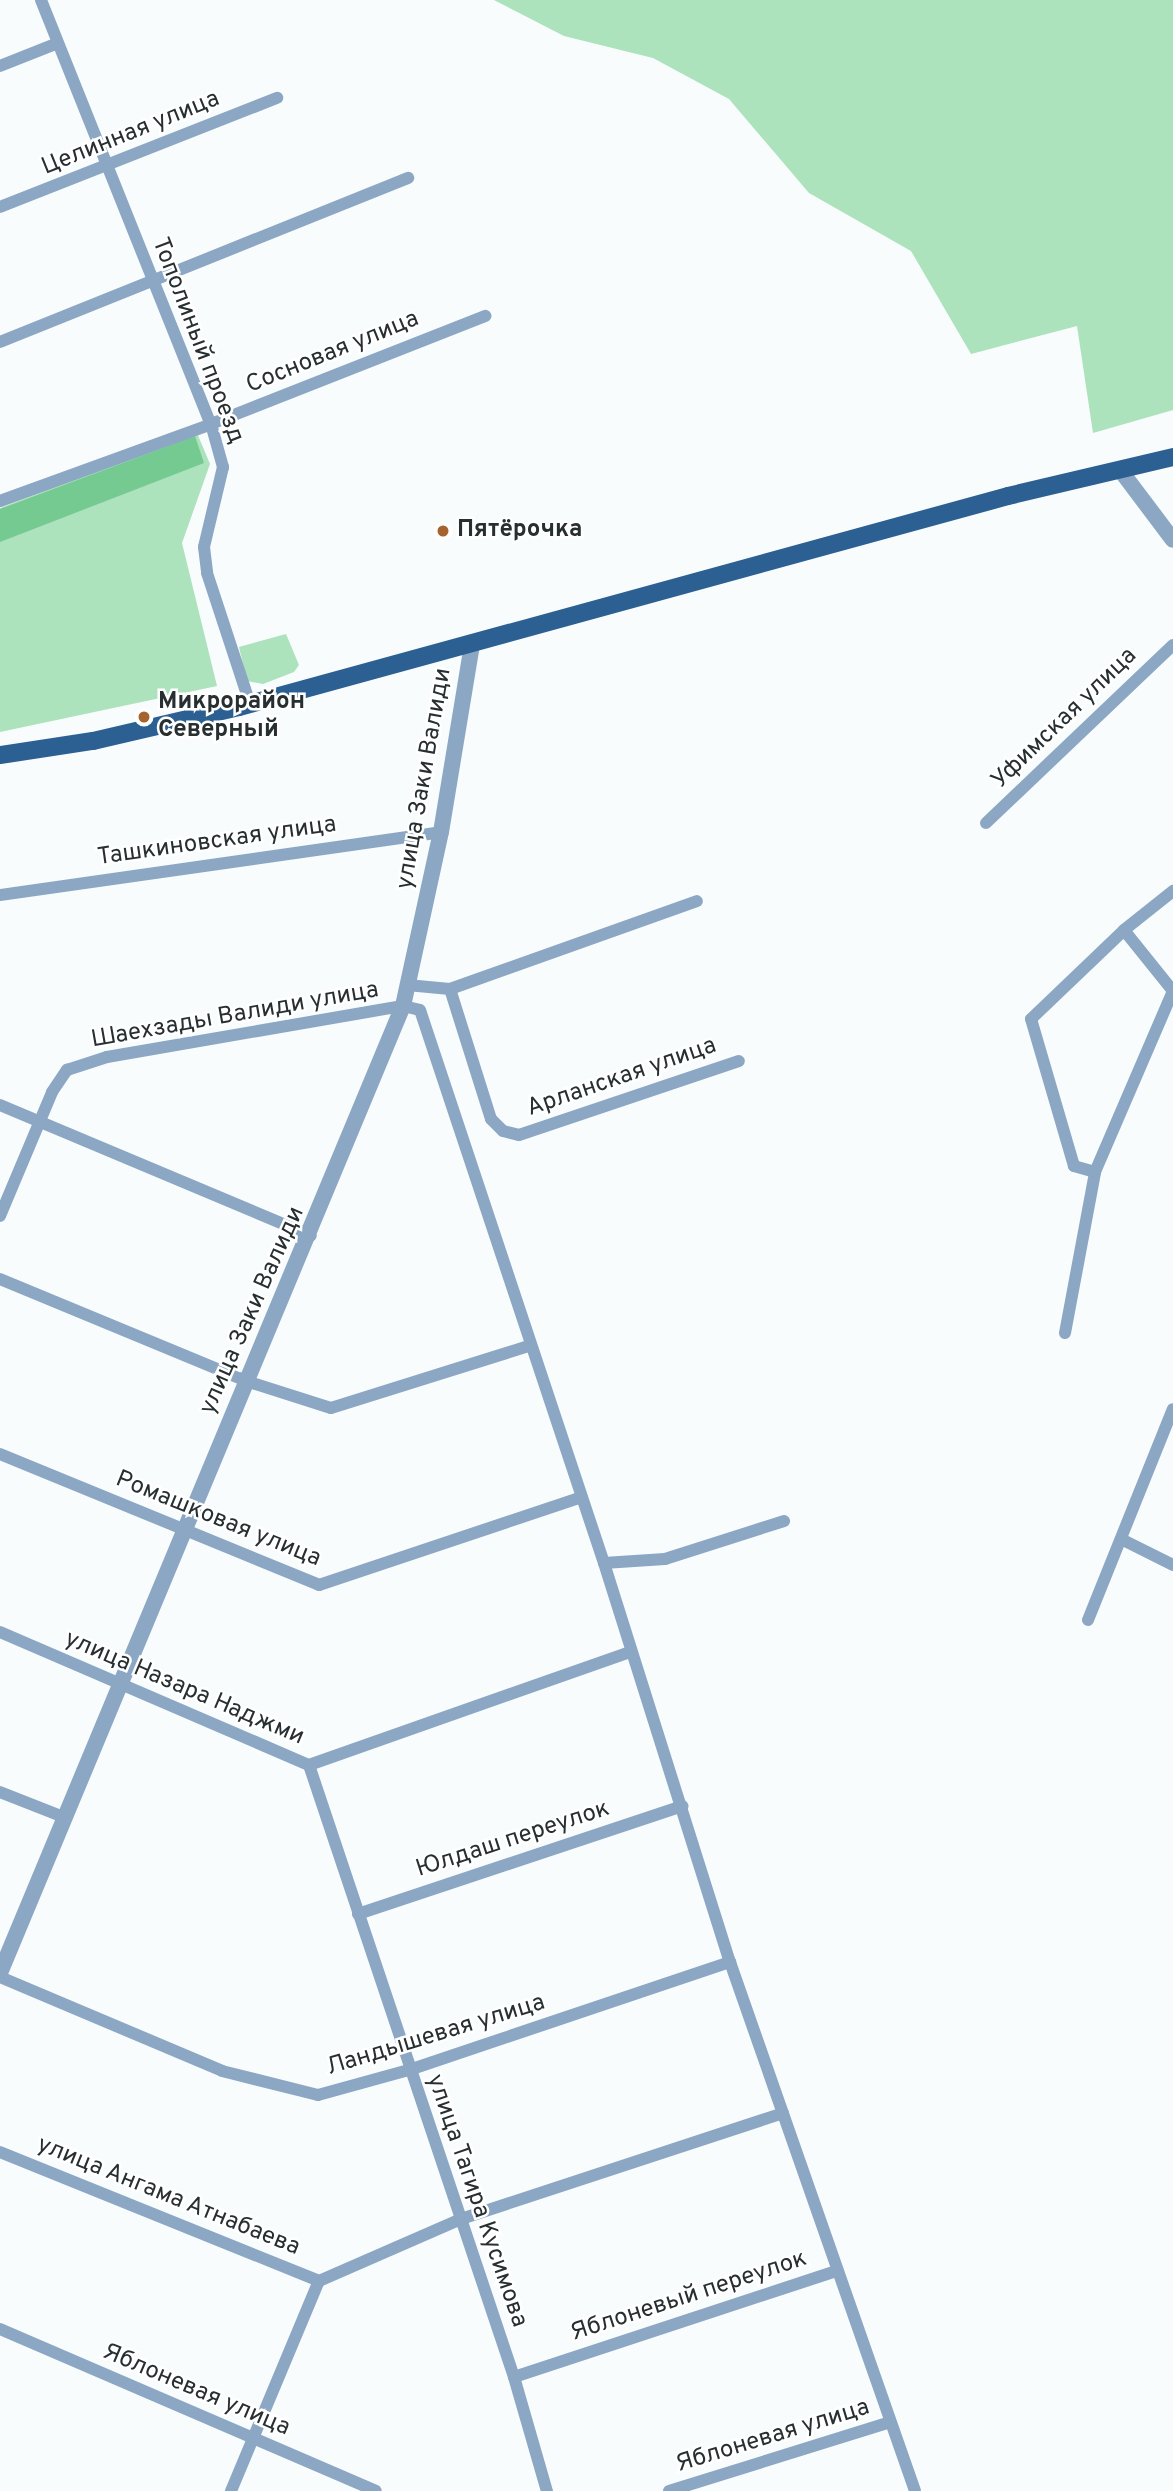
<!DOCTYPE html>
<html>
<head>
<meta charset="utf-8">
<style>
  body { margin:0 }
  #map { position:relative; width:1173px; height:2491px; overflow:hidden; background:#f8fcfd; font-family:Overpass,sans-serif }
  div>[style] { position:absolute }
  .green>* { inset:0; background:#ace2bc }
  .forest>* { inset:0; background:#75ca92 }
  .minor>* { height:12px; margin:-6px; padding:0 6px; transform-origin:6px; border-radius:6px; background:#8ca7c4 }
  .tertiary>* { height:16px; margin:-8px; padding:0 8px; transform-origin:8px; border-radius:8px; background:#8ca7c4 }
  .primary>* { height:18px; margin:-9px; padding:0 9px; transform-origin:9px; border-radius:9px; background:#2d6092 }
  .dots>* { width:19px; height:19px; translate:-50% -50%; box-sizing:border-box; border:4px solid #fff; border-radius:50% }
  span { translate:-50% -50%; white-space:nowrap; text-align:center; line-height:1.15; -webkit-text-stroke:5px #fff; paint-order:stroke }
  .street-label { font-size:24px; color:#272f31 }
  .poi-label { font-size:24px; color:#272f31; font-weight:700 }
  .left { translate:0 -50%; text-align:left }
</style>
</head>
<body>
<div id="map">
  <div class="green">
    <i style="clip-path:polygon(494px 0,1173px 0,1173px 410px,1093px 433px,1077px 326px,971px 354px,911px 251px,809px 193px,729px 99px,653px 58px,564px 36px)"></i>
    <i style="clip-path:polygon(197px 433px,210px 464px,182px 543px,217px 686px,0 732px,0 508px)"></i>
    <i style="clip-path:polygon(286px 634px,299px 665px,294px 672px,263px 684px,247px 681px,239px 647px)"></i>
  </div>
  <div class="forest">
    <i style="clip-path:polygon(195px 436px,204px 463px,0 542px,0 509px)"></i>
  </div>
  <div class="minor">
    <i style="left:41px;top:0;width:457px;rotate:68.2deg"></i>
    <i style="left:211px;top:424px;width:45px;rotate:74.4deg"></i>
    <i style="left:223px;top:467px;width:82px;rotate:103.4deg"></i>
    <i style="left:204px;top:547px;width:26px;rotate:83deg"></i>
    <i style="left:207px;top:573px;width:138px;rotate:71.8deg"></i>
    <i style="left:0;top:66px;width:62px;rotate:-21.6deg"></i>
    <i style="left:0;top:207px;width:298px;rotate:-21.5deg"></i>
    <i style="left:0;top:342px;width:440px;rotate:-21.9deg"></i>
    <i style="left:0;top:501px;width:225px;rotate:-20deg"></i>
    <i style="left:211px;top:424px;width:295px;rotate:-21.5deg"></i>
    <i style="left:986px;top:823px;width:258px;rotate:-43.6deg"></i>
    <i style="left:0;top:895px;width:445px;rotate:-8.1deg"></i>
    <i style="left:407px;top:985px;width:43px;rotate:5.3deg"></i>
    <i style="left:450px;top:989px;width:262px;rotate:-19.6deg"></i>
    <i style="left:450px;top:989px;width:136px;rotate:72.5deg"></i>
    <i style="left:491px;top:1119px;width:17px;rotate:45deg"></i>
    <i style="left:503px;top:1131px;width:16px;rotate:14deg"></i>
    <i style="left:519px;top:1135px;width:232px;rotate:-18.6deg"></i>
    <i style="left:0;top:1105px;width:337px;rotate:22.8deg"></i>
    <i style="left:1095px;top:1172px;width:22px;rotate:-164deg"></i>
    <i style="left:1074px;top:1166px;width:153px;rotate:-106.3deg"></i>
    <i style="left:1031px;top:1019px;width:129px;rotate:-43.7deg"></i>
    <i style="left:1124px;top:930px;width:63px;rotate:-38.5deg"></i>
    <i style="left:0;top:1216px;width:134px;rotate:-67.2deg"></i>
    <i style="left:52px;top:1092px;width:27px;rotate:-56deg"></i>
    <i style="left:67px;top:1070px;width:42px;rotate:-18deg"></i>
    <i style="left:107px;top:1057px;width:300px;rotate:-9.8deg"></i>
    <i style="left:403px;top:1006px;width:17px;rotate:13deg"></i>
    <i style="left:420px;top:1010px;width:583px;rotate:71.6deg"></i>
    <i style="left:604px;top:1563px;width:418px;rotate:72.5deg"></i>
    <i style="left:730px;top:1962px;width:560px;rotate:70.72deg"></i>
    <i style="left:0;top:1279px;width:266px;rotate:22.5deg"></i>
    <i style="left:246px;top:1381px;width:89px;rotate:17.6deg"></i>
    <i style="left:331px;top:1408px;width:207px;rotate:-17.4deg"></i>
    <i style="left:1065px;top:1333px;width:164px;rotate:-79.4deg"></i>
    <i style="left:1095px;top:1172px;width:197px;rotate:-66.7deg"></i>
    <i style="left:1173px;top:991px;width:78px;rotate:-128.8deg"></i>
    <i style="left:0;top:1454px;width:345px;rotate:22.3deg"></i>
    <i style="left:319px;top:1585px;width:277px;rotate:-18.5deg"></i>
    <i style="left:1121px;top:1539px;width:58px;rotate:26.6deg"></i>
    <i style="left:604px;top:1563px;width:61px;rotate:-3.8deg"></i>
    <i style="left:665px;top:1559px;width:125px;rotate:-17.7deg"></i>
    <i style="left:1088px;top:1620px;width:227px;rotate:-68.1deg"></i>
    <i style="left:0;top:1632px;width:336px;rotate:23.3deg"></i>
    <i style="left:309px;top:1765px;width:340px;rotate:-19.4deg"></i>
    <i style="left:309px;top:1765px;width:645px;rotate:71.48deg"></i>
    <i style="left:514px;top:2377px;width:119px;rotate:73.9deg"></i>
    <i style="left:0;top:1792px;width:71px;rotate:21.5deg"></i>
    <i style="left:358px;top:1914px;width:342px;rotate:-18.4deg"></i>
    <i style="left:0;top:1977px;width:241px;rotate:22.9deg"></i>
    <i style="left:222px;top:2071px;width:99px;rotate:14deg"></i>
    <i style="left:318px;top:2095px;width:94px;rotate:-15.4deg"></i>
    <i style="left:409px;top:2070px;width:339px;rotate:-18.6deg"></i>
    <i style="left:0;top:2152px;width:344px;rotate:22deg"></i>
    <i style="left:0;top:2329px;width:409px;rotate:23.3deg"></i>
    <i style="left:514px;top:2377px;width:340px;rotate:-18.2deg"></i>
    <i style="left:231px;top:2491px;width:228px;rotate:-67.3deg"></i>
    <i style="left:319px;top:2281px;width:155px;rotate:-23.6deg"></i>
    <i style="left:461px;top:2219px;width:339px;rotate:-18.2deg"></i>
    <i style="left:669px;top:2491px;width:232px;rotate:-17.3deg"></i>
  </div>
  <div class="tertiary">
    <i style="left:1121px;top:471px;width:86px;rotate:53deg"></i>
    <i style="left:0;top:1973px;width:1048px;rotate:-67.38deg"></i>
    <i style="left:403px;top:1006px;width:178px;rotate:-77.7deg"></i>
    <i style="left:441px;top:832px;width:191px;rotate:-80.6deg"></i>
  </div>
  <div class="primary">
    <i style="left:0;top:755px;width:94px;rotate:-8.6deg"></i>
    <i style="left:93px;top:741px;width:150px;rotate:-13.1deg"></i>
    <i style="left:239px;top:707px;width:797px;rotate:-15.34deg"></i>
    <i style="left:1008px;top:496px;width:170px;rotate:-13.3deg"></i>
  </div>
  <div class="dots">
    <i style="left:443px;top:531px;background:#a5642e"></i>
    <i style="left:144px;top:717px;background:#a5642e"></i>
  </div>
  <div class="street-label">
    <span style="left:131px;top:134px;rotate:-22deg">Целинная улица</span>
    <span style="left:197px;top:341px;rotate:69deg">Тополиный проезд</span>
    <span style="left:333px;top:353px;rotate:-22deg">Сосновая улица</span>
    <span style="left:1065px;top:719px;rotate:-44deg">Уфимская улица</span>
    <span style="left:425px;top:779px;rotate:-80deg">улица Заки Валиди</span>
    <span style="left:217px;top:842px;rotate:-8deg">Ташкиновская улица</span>
    <span style="left:235px;top:1016px;rotate:-10deg">Шаехзады Валиди улица</span>
    <span style="left:622px;top:1078px;rotate:-19deg">Арланская улица</span>
    <span style="left:253px;top:1311px;rotate:-66deg">улица Заки Валиди</span>
    <span style="left:218px;top:1520px;rotate:22deg">Ромашковая улица</span>
    <span style="left:184px;top:1689px;rotate:23deg">улица Назара Наджми</span>
    <span style="left:513px;top:1840px;rotate:-18deg">Юлдаш переулок</span>
    <span style="left:436px;top:2036px;rotate:-17deg">Ландышевая улица</span>
    <span style="left:168px;top:2197px;rotate:22deg">улица Ангама Атнабаева</span>
    <span style="left:476px;top:2201px;rotate:71deg">улица Тагира Кусимова</span>
    <span style="left:689px;top:2297px;rotate:-18deg">Яблоневый переулок</span>
    <span style="left:196px;top:2391px;rotate:23deg">Яблоневая улица</span>
    <span style="left:773px;top:2437px;rotate:-17deg">Яблоневая улица</span>
  </div>
  <div class="poi-label">
    <span class="left" style="left:457px;top:531px">Пятёрочка</span>
    <span class="left" style="left:158px;top:717px">Микрорайон<br>Северный</span>
  </div>
</div>
</body>
</html>
